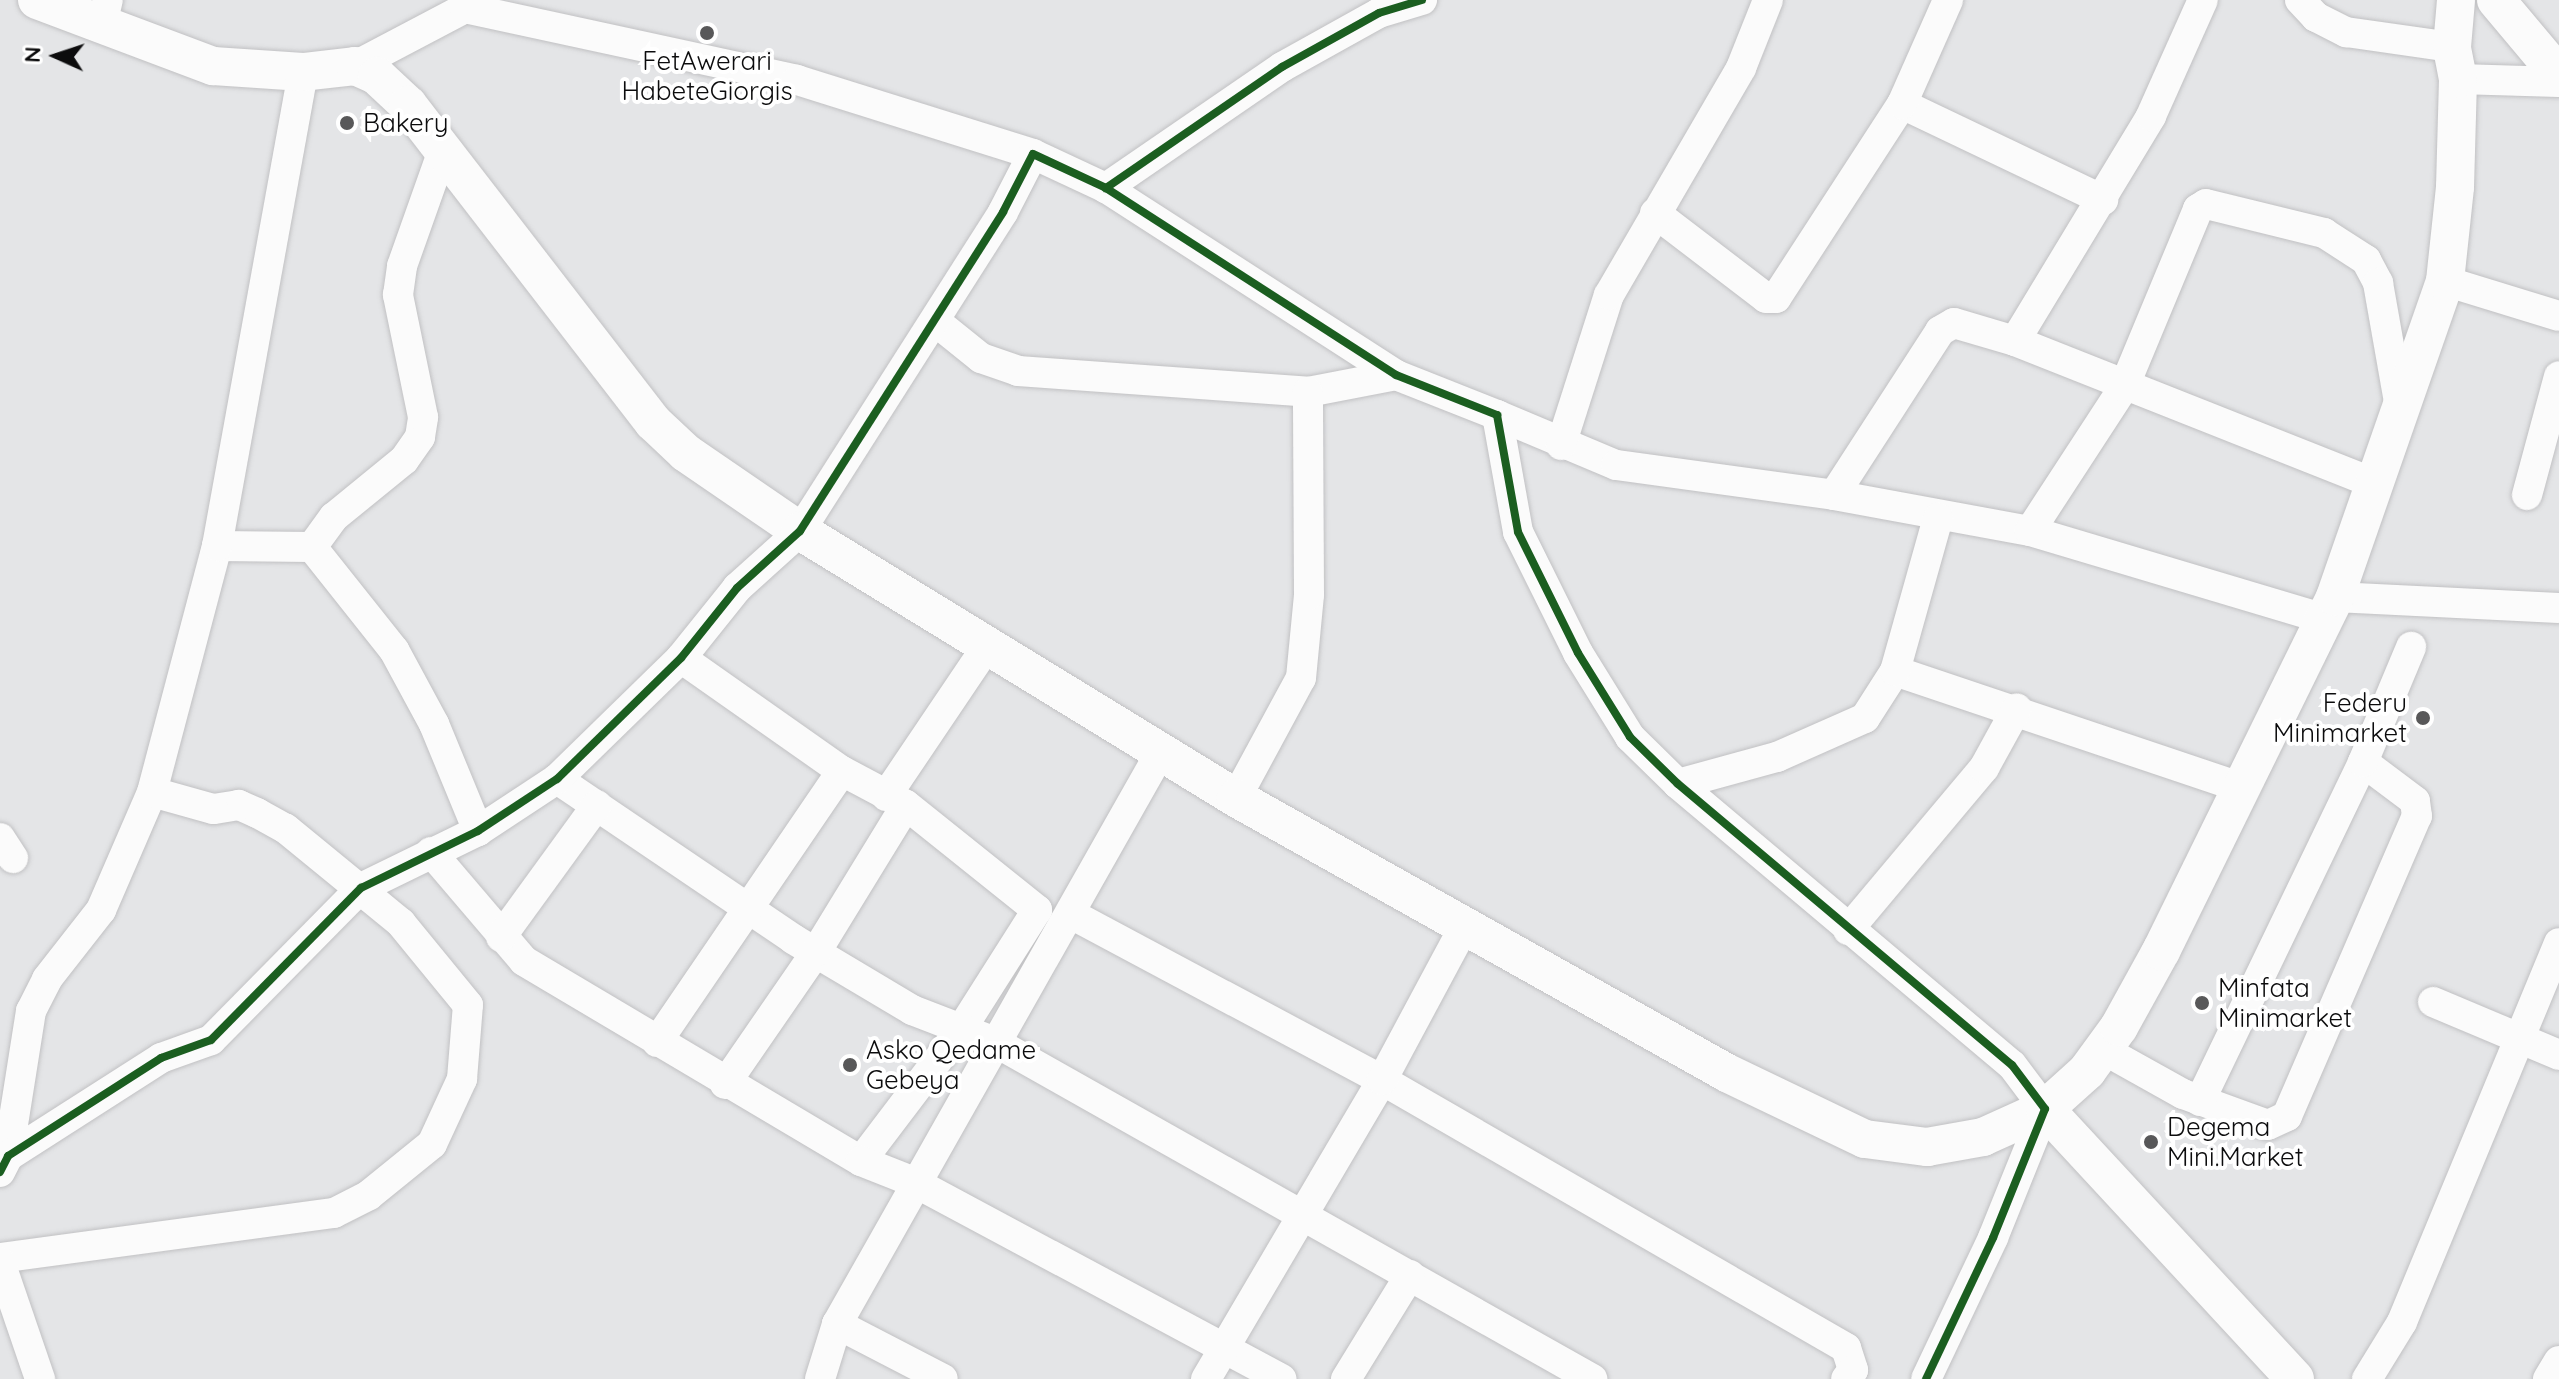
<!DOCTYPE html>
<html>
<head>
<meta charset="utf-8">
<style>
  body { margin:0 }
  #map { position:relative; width:2559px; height:1379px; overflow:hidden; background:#e4e5e7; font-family:Quicksand,sans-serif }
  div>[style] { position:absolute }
  .roads { filter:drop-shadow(0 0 2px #c1c1c3) drop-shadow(0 0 2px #c1c1c3) }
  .minor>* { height:30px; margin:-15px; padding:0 15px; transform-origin:15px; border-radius:15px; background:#fbfbfb }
  .major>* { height:38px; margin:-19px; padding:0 19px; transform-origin:19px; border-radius:19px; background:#fbfbfb }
  .cycleway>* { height:8px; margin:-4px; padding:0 4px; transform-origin:4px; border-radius:4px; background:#1b5e20 }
  .dots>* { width:22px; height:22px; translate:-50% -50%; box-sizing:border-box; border:4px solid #fff; border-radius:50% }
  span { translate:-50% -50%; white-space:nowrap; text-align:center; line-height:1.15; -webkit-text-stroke:8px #fff; paint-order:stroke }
  .poi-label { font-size:26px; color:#0c0c0d }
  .left { translate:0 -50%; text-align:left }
  .right { translate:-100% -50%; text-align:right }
  .north { position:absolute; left:16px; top:16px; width:80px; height:80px; -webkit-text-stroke:6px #fff; paint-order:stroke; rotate:273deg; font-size:22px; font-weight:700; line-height:32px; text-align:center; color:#0c0c0d }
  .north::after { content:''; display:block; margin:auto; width:28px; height:36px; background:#0c0c0d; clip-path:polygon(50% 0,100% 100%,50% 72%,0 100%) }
</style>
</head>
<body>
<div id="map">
  <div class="roads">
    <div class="minor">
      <i style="left:1422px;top:0;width:45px;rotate:163.2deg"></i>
      <i style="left:1379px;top:13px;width:111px;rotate:150.9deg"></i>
      <i style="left:1282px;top:67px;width:214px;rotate:145.5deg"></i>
      <i style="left:1106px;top:188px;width:345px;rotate:32.8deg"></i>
      <i style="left:1396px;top:375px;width:109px;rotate:21.6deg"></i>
      <i style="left:1497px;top:415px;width:119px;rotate:79.8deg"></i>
      <i style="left:1518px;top:532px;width:135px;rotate:63.6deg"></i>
      <i style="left:1578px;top:653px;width:99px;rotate:58.2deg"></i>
      <i style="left:1630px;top:737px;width:67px;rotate:44.4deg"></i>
      <i style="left:1678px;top:784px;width:436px;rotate:40.1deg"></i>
      <i style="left:2012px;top:1065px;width:55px;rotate:53.1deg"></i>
      <i style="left:2045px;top:1109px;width:139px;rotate:112deg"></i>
      <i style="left:1993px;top:1238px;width:156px;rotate:115.4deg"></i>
      <i style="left:2300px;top:0;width:23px;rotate:47deg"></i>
      <i style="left:2316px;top:17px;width:34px;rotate:27deg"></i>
      <i style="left:2346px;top:32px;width:107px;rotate:8.1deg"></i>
      <i style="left:465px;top:8px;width:340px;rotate:12.2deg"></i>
      <i style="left:797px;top:80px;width:247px;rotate:17.4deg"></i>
      <i style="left:102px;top:25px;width:26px;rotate:-77deg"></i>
      <i style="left:355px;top:66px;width:124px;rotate:-27.8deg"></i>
      <i style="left:465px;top:8px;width:9px;rotate:-69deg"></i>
      <i style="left:2458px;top:79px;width:101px;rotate:1.7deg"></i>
      <i style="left:1902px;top:104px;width:223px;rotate:25.5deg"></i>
      <i style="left:1655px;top:213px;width:140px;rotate:37.4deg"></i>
      <i style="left:1766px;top:298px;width:10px"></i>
      <i style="left:1776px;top:298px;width:231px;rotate:-57deg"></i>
      <i style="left:1902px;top:104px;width:114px;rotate:-66.1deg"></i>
      <i style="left:2445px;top:281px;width:119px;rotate:17.1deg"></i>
      <i style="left:935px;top:321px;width:59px;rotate:38.8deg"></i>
      <i style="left:981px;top:358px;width:39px;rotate:19deg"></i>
      <i style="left:1018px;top:371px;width:291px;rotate:4.1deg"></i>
      <i style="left:1308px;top:392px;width:90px;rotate:-10.9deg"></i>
      <i style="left:2015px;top:341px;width:263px;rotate:-58.8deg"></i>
      <i style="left:2151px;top:116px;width:127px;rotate:-65.9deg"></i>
      <i style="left:1497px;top:415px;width:129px;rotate:22.8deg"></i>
      <i style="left:1616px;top:465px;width:220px;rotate:7.8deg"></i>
      <i style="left:1834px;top:495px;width:199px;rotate:10.4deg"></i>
      <i style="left:2030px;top:531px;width:308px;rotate:16.6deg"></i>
      <i style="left:1561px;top:445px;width:157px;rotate:-72.3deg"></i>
      <i style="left:1609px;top:295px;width:263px;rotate:-59.8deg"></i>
      <i style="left:1741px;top:68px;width:73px;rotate:-68.3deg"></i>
      <i style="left:1834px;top:495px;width:195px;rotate:-57.1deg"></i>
      <i style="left:1940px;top:331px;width:16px;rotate:-30deg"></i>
      <i style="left:1954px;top:323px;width:64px;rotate:16.4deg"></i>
      <i style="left:2015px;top:341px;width:389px;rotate:21.6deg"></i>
      <i style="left:2527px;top:495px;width:123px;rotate:-74.9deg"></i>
      <i style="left:2030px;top:531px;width:172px;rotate:-56.9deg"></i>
      <i style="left:2124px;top:387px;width:193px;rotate:-67.4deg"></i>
      <i style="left:2198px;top:209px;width:9px;rotate:-32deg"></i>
      <i style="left:2206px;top:204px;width:122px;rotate:13.8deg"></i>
      <i style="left:2324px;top:233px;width:50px;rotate:32.7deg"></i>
      <i style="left:2366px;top:260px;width:26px;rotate:62deg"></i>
      <i style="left:2378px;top:283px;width:132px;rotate:80deg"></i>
      <i style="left:217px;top:546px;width:95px;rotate:0.6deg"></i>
      <i style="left:312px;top:547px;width:132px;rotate:51.5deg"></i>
      <i style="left:394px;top:650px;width:84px;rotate:61.6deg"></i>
      <i style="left:434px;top:724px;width:116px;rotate:67.6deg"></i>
      <i style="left:312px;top:547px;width:37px;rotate:-54deg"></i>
      <i style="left:334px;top:517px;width:90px;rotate:-39.2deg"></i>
      <i style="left:404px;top:460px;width:28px;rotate:-55deg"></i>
      <i style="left:420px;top:437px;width:20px;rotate:-81deg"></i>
      <i style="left:423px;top:417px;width:125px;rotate:-101.6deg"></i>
      <i style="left:398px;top:295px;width:29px;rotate:-82deg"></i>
      <i style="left:402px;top:266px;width:120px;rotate:-70.5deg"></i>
      <i style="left:2335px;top:597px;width:224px;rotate:2.8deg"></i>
      <i style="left:681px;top:658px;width:197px;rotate:35.1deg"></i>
      <i style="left:842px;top:771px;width:72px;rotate:28deg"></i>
      <i style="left:906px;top:805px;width:168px;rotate:38.7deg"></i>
      <i style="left:1037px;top:910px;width:140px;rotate:122.4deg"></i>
      <i style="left:962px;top:1028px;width:167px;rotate:127.2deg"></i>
      <i style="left:1895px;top:671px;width:366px;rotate:18.6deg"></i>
      <i style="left:557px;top:779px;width:285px;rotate:34.1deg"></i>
      <i style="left:793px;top:939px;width:139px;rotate:30.8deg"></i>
      <i style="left:912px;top:1010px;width:89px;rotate:21.1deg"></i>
      <i style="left:995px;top:1042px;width:686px;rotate:29.44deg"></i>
      <i style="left:1678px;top:784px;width:103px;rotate:-15.3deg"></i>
      <i style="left:1777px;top:757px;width:96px;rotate:-23.9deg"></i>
      <i style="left:1865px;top:718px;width:56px;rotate:-57.4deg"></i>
      <i style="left:1895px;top:671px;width:159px;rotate:-74.3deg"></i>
      <i style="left:886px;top:796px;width:181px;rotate:-56deg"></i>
      <i style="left:1236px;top:798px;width:136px;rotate:-61.6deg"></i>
      <i style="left:1301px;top:678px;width:83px;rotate:-84.5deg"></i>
      <i style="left:1309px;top:595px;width:203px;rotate:-90.3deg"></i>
      <i style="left:0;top:838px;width:24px;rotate:57deg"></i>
      <i style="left:431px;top:852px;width:143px;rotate:49.5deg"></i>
      <i style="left:524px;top:961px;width:392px;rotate:30.7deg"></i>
      <i style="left:861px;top:1161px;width:57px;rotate:21.6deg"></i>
      <i style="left:914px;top:1182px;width:417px;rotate:28.2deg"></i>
      <i style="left:1071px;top:914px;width:353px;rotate:28.1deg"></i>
      <i style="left:1382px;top:1080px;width:536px;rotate:30.01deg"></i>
      <i style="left:1846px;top:1348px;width:23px;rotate:72deg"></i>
      <i style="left:1853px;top:1370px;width:11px;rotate:128deg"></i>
      <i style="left:1848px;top:930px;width:212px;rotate:-50deg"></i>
      <i style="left:1984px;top:768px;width:68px;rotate:-61.2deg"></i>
      <i style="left:501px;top:937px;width:163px;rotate:-54deg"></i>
      <i style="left:2433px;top:1002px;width:137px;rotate:22.8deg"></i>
      <i style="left:657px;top:1042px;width:328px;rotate:-55.7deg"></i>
      <i style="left:2104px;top:1050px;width:90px;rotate:29.1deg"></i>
      <i style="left:2183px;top:1094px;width:90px;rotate:20deg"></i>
      <i style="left:2268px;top:1125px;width:21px;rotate:-25deg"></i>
      <i style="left:2287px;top:1116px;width:327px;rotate:-66.6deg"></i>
      <i style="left:2417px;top:816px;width:15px;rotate:-98deg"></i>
      <i style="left:2415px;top:801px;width:65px;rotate:-143.1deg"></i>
      <i style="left:725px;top:1084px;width:160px;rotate:-55.4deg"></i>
      <i style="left:816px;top:952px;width:172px;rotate:-58.5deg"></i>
      <i style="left:2200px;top:1101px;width:376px;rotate:-64.3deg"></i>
      <i style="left:2363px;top:762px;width:125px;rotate:-67.3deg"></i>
      <i style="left:8px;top:1156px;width:147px;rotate:-81deg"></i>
      <i style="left:31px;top:1011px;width:36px;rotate:-63deg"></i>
      <i style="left:47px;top:979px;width:88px;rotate:-52deg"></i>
      <i style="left:101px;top:910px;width:129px;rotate:-66.6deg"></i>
      <i style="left:152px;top:792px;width:254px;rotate:-75.2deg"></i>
      <i style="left:217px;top:546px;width:482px;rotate:-79.7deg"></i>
      <i style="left:0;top:1172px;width:18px;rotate:-63deg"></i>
      <i style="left:8px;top:1156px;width:182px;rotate:-32.6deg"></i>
      <i style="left:161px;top:1058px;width:53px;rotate:-19.8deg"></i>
      <i style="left:211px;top:1040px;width:214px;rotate:-45.4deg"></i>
      <i style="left:361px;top:888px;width:130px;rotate:-26deg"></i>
      <i style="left:478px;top:831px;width:95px;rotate:-33.4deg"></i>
      <i style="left:557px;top:779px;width:173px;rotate:-44.3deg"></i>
      <i style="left:681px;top:658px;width:90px;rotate:-51.3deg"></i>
      <i style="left:737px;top:588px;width:85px;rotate:-42.1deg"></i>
      <i style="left:800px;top:531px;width:378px;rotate:-57.5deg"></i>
      <i style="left:1003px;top:212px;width:65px;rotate:-62.7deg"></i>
      <i style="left:1033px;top:154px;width:81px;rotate:25deg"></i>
      <i style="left:0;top:1258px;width:337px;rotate:-7.7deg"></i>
      <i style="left:334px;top:1213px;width:39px;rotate:-27deg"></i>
      <i style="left:369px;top:1195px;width:81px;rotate:-39deg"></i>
      <i style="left:432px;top:1144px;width:72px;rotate:-65.2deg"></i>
      <i style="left:462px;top:1079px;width:74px;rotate:-85.4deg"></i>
      <i style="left:468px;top:1005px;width:106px;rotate:-129.3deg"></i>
      <i style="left:401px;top:923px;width:149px;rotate:-140.7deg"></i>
      <i style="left:286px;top:829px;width:33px;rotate:-151deg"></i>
      <i style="left:257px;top:813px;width:20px;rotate:-156deg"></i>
      <i style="left:239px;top:805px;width:26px;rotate:171deg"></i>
      <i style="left:213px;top:809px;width:63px;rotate:-164.4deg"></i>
      <i style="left:0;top:1262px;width:124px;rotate:71.1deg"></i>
      <i style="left:837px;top:1324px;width:119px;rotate:27.4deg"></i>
      <i style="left:820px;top:1379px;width:58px;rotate:-72.8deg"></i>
      <i style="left:837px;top:1324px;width:656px;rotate:-60.5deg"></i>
      <i style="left:1206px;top:1379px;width:347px;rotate:-59.5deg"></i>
      <i style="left:1382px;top:1080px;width:174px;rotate:-61.8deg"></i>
      <i style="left:1346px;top:1379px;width:122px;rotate:-58.4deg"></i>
      <i style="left:2367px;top:1379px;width:67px;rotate:-58.4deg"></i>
      <i style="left:2402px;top:1322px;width:410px;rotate:-67.5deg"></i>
      <i style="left:2548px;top:1379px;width:21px;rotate:-59deg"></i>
    </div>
    <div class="major">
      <i style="left:37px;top:0;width:188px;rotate:20.6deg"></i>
      <i style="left:213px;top:66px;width:90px;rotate:3.8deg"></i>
      <i style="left:303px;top:72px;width:52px;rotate:-6.6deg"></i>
      <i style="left:355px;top:66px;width:24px;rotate:24deg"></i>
      <i style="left:377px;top:76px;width:42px;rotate:43.1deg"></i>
      <i style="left:408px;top:105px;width:401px;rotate:52.3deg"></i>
      <i style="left:653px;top:422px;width:45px;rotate:43.2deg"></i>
      <i style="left:686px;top:453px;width:138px;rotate:34.4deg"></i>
      <i style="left:800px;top:531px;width:511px;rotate:31.48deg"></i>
      <i style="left:1236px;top:798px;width:563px;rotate:29.25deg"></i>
      <i style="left:1727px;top:1073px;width:153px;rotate:25.6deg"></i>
      <i style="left:1865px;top:1139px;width:63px;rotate:7.4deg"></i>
      <i style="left:1927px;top:1147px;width:57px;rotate:-10.1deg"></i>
      <i style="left:1983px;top:1137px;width:68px;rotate:-24.3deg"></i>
      <i style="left:2045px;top:1109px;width:368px;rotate:47.2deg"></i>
      <i style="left:2496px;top:0;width:98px;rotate:50deg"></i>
      <i style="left:2045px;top:1109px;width:57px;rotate:-42.1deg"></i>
      <i style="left:2087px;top:1071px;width:54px;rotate:-54deg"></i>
      <i style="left:2119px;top:1027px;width:87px;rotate:-61.1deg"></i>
      <i style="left:2161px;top:951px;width:394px;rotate:-63.8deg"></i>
      <i style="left:2335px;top:597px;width:335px;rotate:-70.8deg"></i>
      <i style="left:2445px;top:281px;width:95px;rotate:-83.9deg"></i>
      <i style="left:2455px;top:187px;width:108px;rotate:-88.4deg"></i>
      <i style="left:2458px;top:79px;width:33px;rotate:-101deg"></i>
      <i style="left:2452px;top:47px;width:47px;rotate:-85.1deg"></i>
    </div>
  </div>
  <div class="cycleway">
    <i style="left:1422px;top:0;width:45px;rotate:163.2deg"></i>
    <i style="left:1379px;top:13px;width:111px;rotate:150.9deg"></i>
    <i style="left:1282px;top:67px;width:214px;rotate:145.5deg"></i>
    <i style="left:1106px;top:188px;width:345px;rotate:32.8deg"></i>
    <i style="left:1396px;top:375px;width:109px;rotate:21.6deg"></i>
    <i style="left:1497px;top:415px;width:119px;rotate:79.8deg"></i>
    <i style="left:1518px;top:532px;width:135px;rotate:63.6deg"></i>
    <i style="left:1578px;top:653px;width:99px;rotate:58.2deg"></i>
    <i style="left:1630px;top:737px;width:67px;rotate:44.4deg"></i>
    <i style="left:1678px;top:784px;width:436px;rotate:40.1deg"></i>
    <i style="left:2012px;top:1065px;width:55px;rotate:53.1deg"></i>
    <i style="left:2045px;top:1109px;width:139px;rotate:112deg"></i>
    <i style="left:1993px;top:1238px;width:156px;rotate:115.4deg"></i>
    <i style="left:0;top:1172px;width:18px;rotate:-63deg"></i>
    <i style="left:8px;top:1156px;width:182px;rotate:-32.6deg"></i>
    <i style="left:161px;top:1058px;width:53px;rotate:-19.8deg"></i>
    <i style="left:211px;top:1040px;width:214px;rotate:-45.4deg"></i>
    <i style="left:361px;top:888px;width:130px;rotate:-26deg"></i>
    <i style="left:478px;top:831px;width:95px;rotate:-33.4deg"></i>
    <i style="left:557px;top:779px;width:173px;rotate:-44.3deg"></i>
    <i style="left:681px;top:658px;width:90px;rotate:-51.3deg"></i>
    <i style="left:737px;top:588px;width:85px;rotate:-42.1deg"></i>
    <i style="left:800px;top:531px;width:378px;rotate:-57.5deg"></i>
    <i style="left:1003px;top:212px;width:65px;rotate:-62.7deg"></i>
    <i style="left:1033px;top:154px;width:81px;rotate:25deg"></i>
  </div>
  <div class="dots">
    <i style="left:707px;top:33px;background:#585859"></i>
    <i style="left:347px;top:123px;background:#585859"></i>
    <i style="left:2423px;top:718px;background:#585859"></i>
    <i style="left:2202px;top:1003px;background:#585859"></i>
    <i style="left:850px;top:1065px;background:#585859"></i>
    <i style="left:2151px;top:1142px;background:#585859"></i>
  </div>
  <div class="poi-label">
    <span style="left:707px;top:76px">FetAwerari<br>HabeteGiorgis</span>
    <span class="left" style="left:363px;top:123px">Bakery</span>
    <span class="right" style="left:2407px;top:718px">Federu<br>Minimarket</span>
    <span class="left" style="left:2218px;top:1003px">Minfata<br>Minimarket</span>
    <span class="left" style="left:866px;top:1065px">Asko Qedame<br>Gebeya</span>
    <span class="left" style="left:2167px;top:1142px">Degema<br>Mini.Market</span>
  </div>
  <div class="north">N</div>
</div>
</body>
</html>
